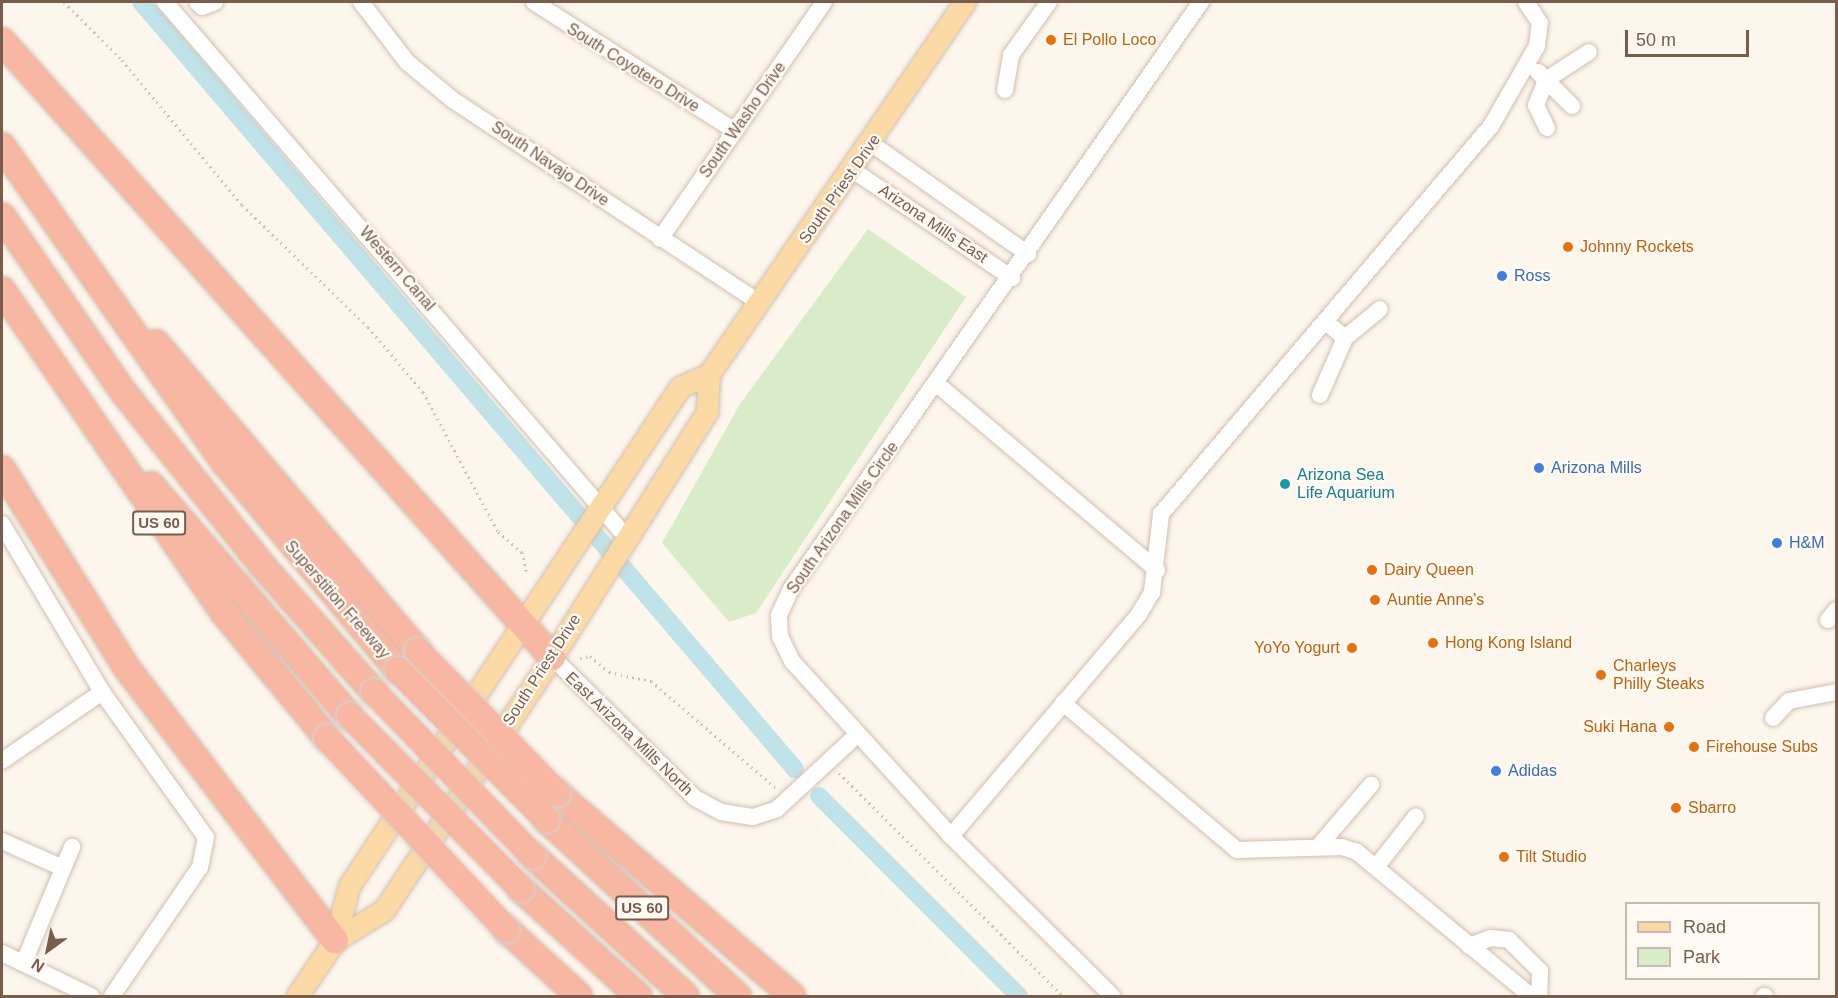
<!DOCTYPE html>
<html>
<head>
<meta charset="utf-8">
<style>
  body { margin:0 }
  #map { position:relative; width:1838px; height:998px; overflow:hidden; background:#fdf6ec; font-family:Arial,sans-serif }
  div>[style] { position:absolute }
  .green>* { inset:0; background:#d8ecc9 }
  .canal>* { height:18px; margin:-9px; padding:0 9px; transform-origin:9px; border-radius:9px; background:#bfe3e8 }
  .path>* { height:3px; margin-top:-1.5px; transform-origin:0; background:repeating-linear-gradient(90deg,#d9b8a5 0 1.5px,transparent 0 6px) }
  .roads { filter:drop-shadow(0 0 2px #d1beb0) drop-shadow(0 0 2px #d1beb0) }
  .minor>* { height:16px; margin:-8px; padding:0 8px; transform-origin:8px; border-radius:8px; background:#fff }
  .major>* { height:21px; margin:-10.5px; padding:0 10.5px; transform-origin:10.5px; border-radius:10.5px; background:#fbd9a5 }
  .highway>* { height:26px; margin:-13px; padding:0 13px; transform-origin:13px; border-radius:13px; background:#f7b7a3 }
  .bridges { filter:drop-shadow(0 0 2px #dad1cd) drop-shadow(0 0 2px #dad1cd) }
  .highway-bridge>* { height:26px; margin:-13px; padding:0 13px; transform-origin:13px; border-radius:13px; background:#f7b7a3 }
  .dots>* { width:16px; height:16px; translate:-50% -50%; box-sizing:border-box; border:3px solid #fffaf3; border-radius:50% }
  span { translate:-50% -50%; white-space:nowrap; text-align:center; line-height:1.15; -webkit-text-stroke:4.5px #fffaf3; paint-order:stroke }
  .shield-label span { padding:2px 4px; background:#fffaf3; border:2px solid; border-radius:4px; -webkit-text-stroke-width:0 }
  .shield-label { font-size:15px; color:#7a5c4d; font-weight:700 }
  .food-label { font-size:16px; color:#c56008 }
  .left { translate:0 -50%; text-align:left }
  .right { translate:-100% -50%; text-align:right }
  .street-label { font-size:16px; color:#7a5c4d }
  .shop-label { font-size:16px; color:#366cbe }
  .culture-label { font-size:16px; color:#0d838f }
  .frame { position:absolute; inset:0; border:3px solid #7a5c4d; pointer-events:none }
  .legend { position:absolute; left:1625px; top:902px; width:195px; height:78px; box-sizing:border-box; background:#fffaf3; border:2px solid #cabbb1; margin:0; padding:8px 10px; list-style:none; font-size:18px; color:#7a5c4d }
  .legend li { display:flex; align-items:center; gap:12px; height:30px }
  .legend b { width:30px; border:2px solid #cabbb1 }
  .north { position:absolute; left:18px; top:920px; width:60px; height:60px; -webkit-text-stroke:4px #fffaf3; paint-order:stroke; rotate:213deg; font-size:16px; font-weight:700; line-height:24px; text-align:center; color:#7a5c4d }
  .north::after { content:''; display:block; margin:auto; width:21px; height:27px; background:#7a5c4d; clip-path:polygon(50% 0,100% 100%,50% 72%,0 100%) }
  .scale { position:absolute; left:1625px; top:30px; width:124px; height:27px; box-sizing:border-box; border:3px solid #7a5c4d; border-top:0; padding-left:8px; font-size:18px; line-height:21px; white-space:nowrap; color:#7a5c4d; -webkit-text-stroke:4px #fffaf3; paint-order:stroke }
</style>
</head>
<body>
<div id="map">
  <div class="green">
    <i style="clip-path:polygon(868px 229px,966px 297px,756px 613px,729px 622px,662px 543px,740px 404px)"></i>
  </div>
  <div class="canal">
    <i style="left:141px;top:2px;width:1008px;rotate:49.55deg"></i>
    <i style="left:819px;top:796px;width:283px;rotate:45deg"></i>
  </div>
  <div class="path">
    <i style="left:64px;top:2px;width:82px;rotate:45deg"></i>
    <i style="left:122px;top:60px;width:188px;rotate:50.4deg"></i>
    <i style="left:242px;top:205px;width:175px;rotate:44.1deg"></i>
    <i style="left:368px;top:327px;width:85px;rotate:49.8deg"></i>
    <i style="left:423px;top:392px;width:159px;rotate:61.8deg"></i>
    <i style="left:498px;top:532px;width:31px;rotate:40deg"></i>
    <i style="left:522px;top:552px;width:23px;rotate:77deg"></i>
    <i style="left:580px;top:658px;width:10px;rotate:-11deg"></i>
    <i style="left:590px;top:656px;width:25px;rotate:40deg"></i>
    <i style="left:609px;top:672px;width:43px;rotate:12.1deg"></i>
    <i style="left:651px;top:681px;width:166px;rotate:40.6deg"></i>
    <i style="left:839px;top:773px;width:316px;rotate:44.9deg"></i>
  </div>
  <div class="roads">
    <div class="minor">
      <i style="left:165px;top:2px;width:708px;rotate:49.24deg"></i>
      <i style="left:197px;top:2px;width:7px;rotate:45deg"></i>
      <i style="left:202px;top:7px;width:14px;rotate:-21deg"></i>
      <i style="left:361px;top:2px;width:76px;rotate:52.5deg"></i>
      <i style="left:407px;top:62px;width:60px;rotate:39.6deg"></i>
      <i style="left:453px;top:100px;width:369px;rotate:33.5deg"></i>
      <i style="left:534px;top:2px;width:239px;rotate:32.7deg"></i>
      <i style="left:1538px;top:72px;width:11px;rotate:45deg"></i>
      <i style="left:1546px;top:80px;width:51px;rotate:-33.1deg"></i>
      <i style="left:1005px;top:90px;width:36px;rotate:-80deg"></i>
      <i style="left:1011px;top:55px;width:65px;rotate:-54.4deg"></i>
      <i style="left:1547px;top:128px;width:25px;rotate:-116deg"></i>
      <i style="left:1536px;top:105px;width:27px;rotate:-68deg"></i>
      <i style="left:1546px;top:80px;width:37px;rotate:45deg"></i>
      <i style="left:872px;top:144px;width:191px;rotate:35.2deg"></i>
      <i style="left:854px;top:171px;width:191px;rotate:34.1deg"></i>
      <i style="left:660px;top:239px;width:288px;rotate:-55.3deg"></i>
      <i style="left:1345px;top:338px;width:45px;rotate:-39.6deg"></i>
      <i style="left:937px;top:384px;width:288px;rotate:40.2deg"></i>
      <i style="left:1320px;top:395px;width:62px;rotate:-66.3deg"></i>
      <i style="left:1345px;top:338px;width:26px;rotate:-140deg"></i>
      <i style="left:2px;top:524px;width:196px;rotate:59.2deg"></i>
      <i style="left:102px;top:692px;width:178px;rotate:54.4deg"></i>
      <i style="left:206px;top:837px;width:31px;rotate:101deg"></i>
      <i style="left:200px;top:867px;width:156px;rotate:124.3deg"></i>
      <i style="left:1828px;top:620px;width:13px;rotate:-51deg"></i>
      <i style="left:552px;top:657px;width:201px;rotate:44.6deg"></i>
      <i style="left:695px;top:798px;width:30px;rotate:28deg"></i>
      <i style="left:721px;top:812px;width:32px;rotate:9deg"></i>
      <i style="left:753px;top:817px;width:25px;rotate:-18deg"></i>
      <i style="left:777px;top:809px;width:109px;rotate:-42.8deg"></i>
      <i style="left:1063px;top:703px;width:228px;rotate:40.2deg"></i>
      <i style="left:1237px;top:850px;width:105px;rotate:-1.6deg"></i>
      <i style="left:1342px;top:847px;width:16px;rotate:18deg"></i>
      <i style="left:1357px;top:852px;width:226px;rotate:39.6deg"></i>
      <i style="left:1773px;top:718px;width:23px;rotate:-47deg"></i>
      <i style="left:1789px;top:701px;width:48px;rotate:-10.8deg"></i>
      <i style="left:2px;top:761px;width:121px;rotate:-34.6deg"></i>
      <i style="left:951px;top:836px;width:291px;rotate:-49.7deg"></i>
      <i style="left:1139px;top:614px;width:26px;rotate:-59deg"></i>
      <i style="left:1152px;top:592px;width:79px;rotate:-83.4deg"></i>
      <i style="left:1161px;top:514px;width:509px;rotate:-49.62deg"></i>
      <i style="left:1491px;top:126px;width:92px;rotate:-60.1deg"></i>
      <i style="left:1537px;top:46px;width:23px;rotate:-83deg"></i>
      <i style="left:1540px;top:23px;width:25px;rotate:-124deg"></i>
      <i style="left:2px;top:841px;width:67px;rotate:23.9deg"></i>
      <i style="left:1318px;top:847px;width:82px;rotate:-49.5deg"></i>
      <i style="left:1377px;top:866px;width:63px;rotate:-52deg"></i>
      <i style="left:1469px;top:946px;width:23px;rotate:-20deg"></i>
      <i style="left:1491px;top:938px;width:18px;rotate:6deg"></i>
      <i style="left:1509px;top:940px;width:44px;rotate:45deg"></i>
      <i style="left:1540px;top:971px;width:25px;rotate:92deg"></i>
      <i style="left:2px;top:953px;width:99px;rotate:25.8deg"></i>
      <i style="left:24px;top:962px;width:125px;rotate:-67.3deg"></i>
      <i style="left:1112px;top:996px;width:227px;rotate:-135.2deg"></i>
      <i style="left:951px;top:836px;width:236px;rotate:-132.3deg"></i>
      <i style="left:792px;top:661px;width:28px;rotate:-116deg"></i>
      <i style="left:780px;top:636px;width:21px;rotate:-93deg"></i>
      <i style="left:779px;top:615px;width:29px;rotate:-65deg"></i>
      <i style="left:791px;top:589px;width:716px;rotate:-55.07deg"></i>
      <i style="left:1764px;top:996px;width:1px"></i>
    </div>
    <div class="major">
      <i style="left:335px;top:940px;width:57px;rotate:-31.5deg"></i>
      <i style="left:384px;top:910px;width:304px;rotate:-56.4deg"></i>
      <i style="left:552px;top:657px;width:290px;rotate:-57.7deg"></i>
      <i style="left:707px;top:412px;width:38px;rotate:-87deg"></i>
      <i style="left:297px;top:996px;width:68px;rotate:-55.8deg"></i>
      <i style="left:335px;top:940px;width:56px;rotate:-75.5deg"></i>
      <i style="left:349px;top:886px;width:599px;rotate:-56.44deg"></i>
      <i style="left:680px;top:387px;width:32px;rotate:-24deg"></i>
      <i style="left:709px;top:374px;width:452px;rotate:-55.5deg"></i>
    </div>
    <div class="highway">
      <i style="left:2px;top:41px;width:826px;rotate:48.24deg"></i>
      <i style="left:2px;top:146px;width:388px;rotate:54.9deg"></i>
      <i style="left:225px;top:463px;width:270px;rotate:50.1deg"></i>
      <i style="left:2px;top:216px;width:216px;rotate:55.4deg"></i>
      <i style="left:125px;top:394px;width:218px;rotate:51.3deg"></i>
      <i style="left:261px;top:564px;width:171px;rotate:48.6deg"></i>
      <i style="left:2px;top:290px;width:392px;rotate:55.5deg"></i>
      <i style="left:224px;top:613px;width:162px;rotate:50.5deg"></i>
      <i style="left:156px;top:343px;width:404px;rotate:49.6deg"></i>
      <i style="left:2px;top:469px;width:234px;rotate:57.9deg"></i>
      <i style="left:126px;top:667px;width:344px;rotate:52.6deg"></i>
      <i style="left:151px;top:485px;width:305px;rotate:49.3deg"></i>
      <i style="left:557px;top:793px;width:311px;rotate:40.8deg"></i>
      <i style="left:547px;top:820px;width:260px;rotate:42.7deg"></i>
      <i style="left:533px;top:856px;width:207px;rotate:42.5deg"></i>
      <i style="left:521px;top:889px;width:159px;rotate:42.4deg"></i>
      <i style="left:506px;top:929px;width:99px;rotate:42.5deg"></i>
    </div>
  </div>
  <div class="bridges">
    <div class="highway-bridge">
      <i style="left:418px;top:651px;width:199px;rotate:45.6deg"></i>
      <i style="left:398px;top:670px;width:211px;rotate:45.2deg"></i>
      <i style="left:374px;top:692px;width:228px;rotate:45.9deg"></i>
      <i style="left:350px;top:716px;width:243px;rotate:45.3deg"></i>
      <i style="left:327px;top:738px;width:262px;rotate:46.9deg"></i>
    </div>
  </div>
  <div class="dots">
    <i style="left:1051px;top:40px;background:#e8710a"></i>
    <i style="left:1568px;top:247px;background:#e8710a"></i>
    <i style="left:1502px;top:276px;background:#3f7fe0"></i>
    <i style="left:1539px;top:468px;background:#3f7fe0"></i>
    <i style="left:1285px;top:484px;background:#0f9aa8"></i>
    <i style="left:1777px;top:543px;background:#3f7fe0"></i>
    <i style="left:1372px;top:570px;background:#e8710a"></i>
    <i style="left:1375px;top:600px;background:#e8710a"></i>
    <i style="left:1433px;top:643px;background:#e8710a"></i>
    <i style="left:1352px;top:648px;background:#e8710a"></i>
    <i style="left:1601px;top:675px;background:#e8710a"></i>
    <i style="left:1669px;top:727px;background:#e8710a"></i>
    <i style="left:1694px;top:747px;background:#e8710a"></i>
    <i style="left:1496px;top:771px;background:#3f7fe0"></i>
    <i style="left:1676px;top:808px;background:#e8710a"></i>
    <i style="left:1504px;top:857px;background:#e8710a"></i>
  </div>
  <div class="shield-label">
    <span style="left:159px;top:523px">US 60</span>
    <span style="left:642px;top:908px">US 60</span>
  </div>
  <div class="food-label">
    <span class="left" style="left:1063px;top:40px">El Pollo Loco</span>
    <span class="left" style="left:1580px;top:247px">Johnny Rockets</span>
    <span class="left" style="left:1384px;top:570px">Dairy Queen</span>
    <span class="left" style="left:1387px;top:600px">Auntie Anne's</span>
    <span class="left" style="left:1445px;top:643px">Hong Kong Island</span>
    <span class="right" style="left:1340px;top:648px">YoYo Yogurt</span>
    <span class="left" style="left:1613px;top:675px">Charleys<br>Philly Steaks</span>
    <span class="right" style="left:1657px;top:727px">Suki Hana</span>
    <span class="left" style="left:1706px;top:747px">Firehouse Subs</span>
    <span class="left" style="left:1688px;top:808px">Sbarro</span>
    <span class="left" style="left:1516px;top:857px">Tilt Studio</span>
  </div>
  <div class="street-label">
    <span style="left:633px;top:68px;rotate:32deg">South Coyotero Drive</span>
    <span style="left:743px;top:120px;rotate:-55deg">South Washo Drive</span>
    <span style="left:550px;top:164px;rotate:34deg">South Navajo Drive</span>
    <span style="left:840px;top:189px;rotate:-55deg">South Priest Drive</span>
    <span style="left:933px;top:224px;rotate:34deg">Arizona Mills East</span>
    <span style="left:397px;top:269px;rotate:49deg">Western Canal</span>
    <span style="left:843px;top:518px;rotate:-55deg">South Arizona Mills Circle</span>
    <span style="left:337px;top:600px;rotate:49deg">Superstition Freeway</span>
    <span style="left:542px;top:670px;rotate:-57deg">South Priest Drive</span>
    <span style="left:629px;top:734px;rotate:44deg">East Arizona Mills North</span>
  </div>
  <div class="shop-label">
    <span class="left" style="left:1514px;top:276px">Ross</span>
    <span class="left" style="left:1551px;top:468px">Arizona Mills</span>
    <span class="left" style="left:1789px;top:543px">H&amp;M</span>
    <span class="left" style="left:1508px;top:771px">Adidas</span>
  </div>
  <div class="culture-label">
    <span class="left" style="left:1297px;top:484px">Arizona Sea<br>Life Aquarium</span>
  </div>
  <div class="frame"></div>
  <ul class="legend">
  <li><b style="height:8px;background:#fbd9a5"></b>Road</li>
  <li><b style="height:16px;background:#d8ecc9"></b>Park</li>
  </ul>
  <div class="north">N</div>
  <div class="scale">50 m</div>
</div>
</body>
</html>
